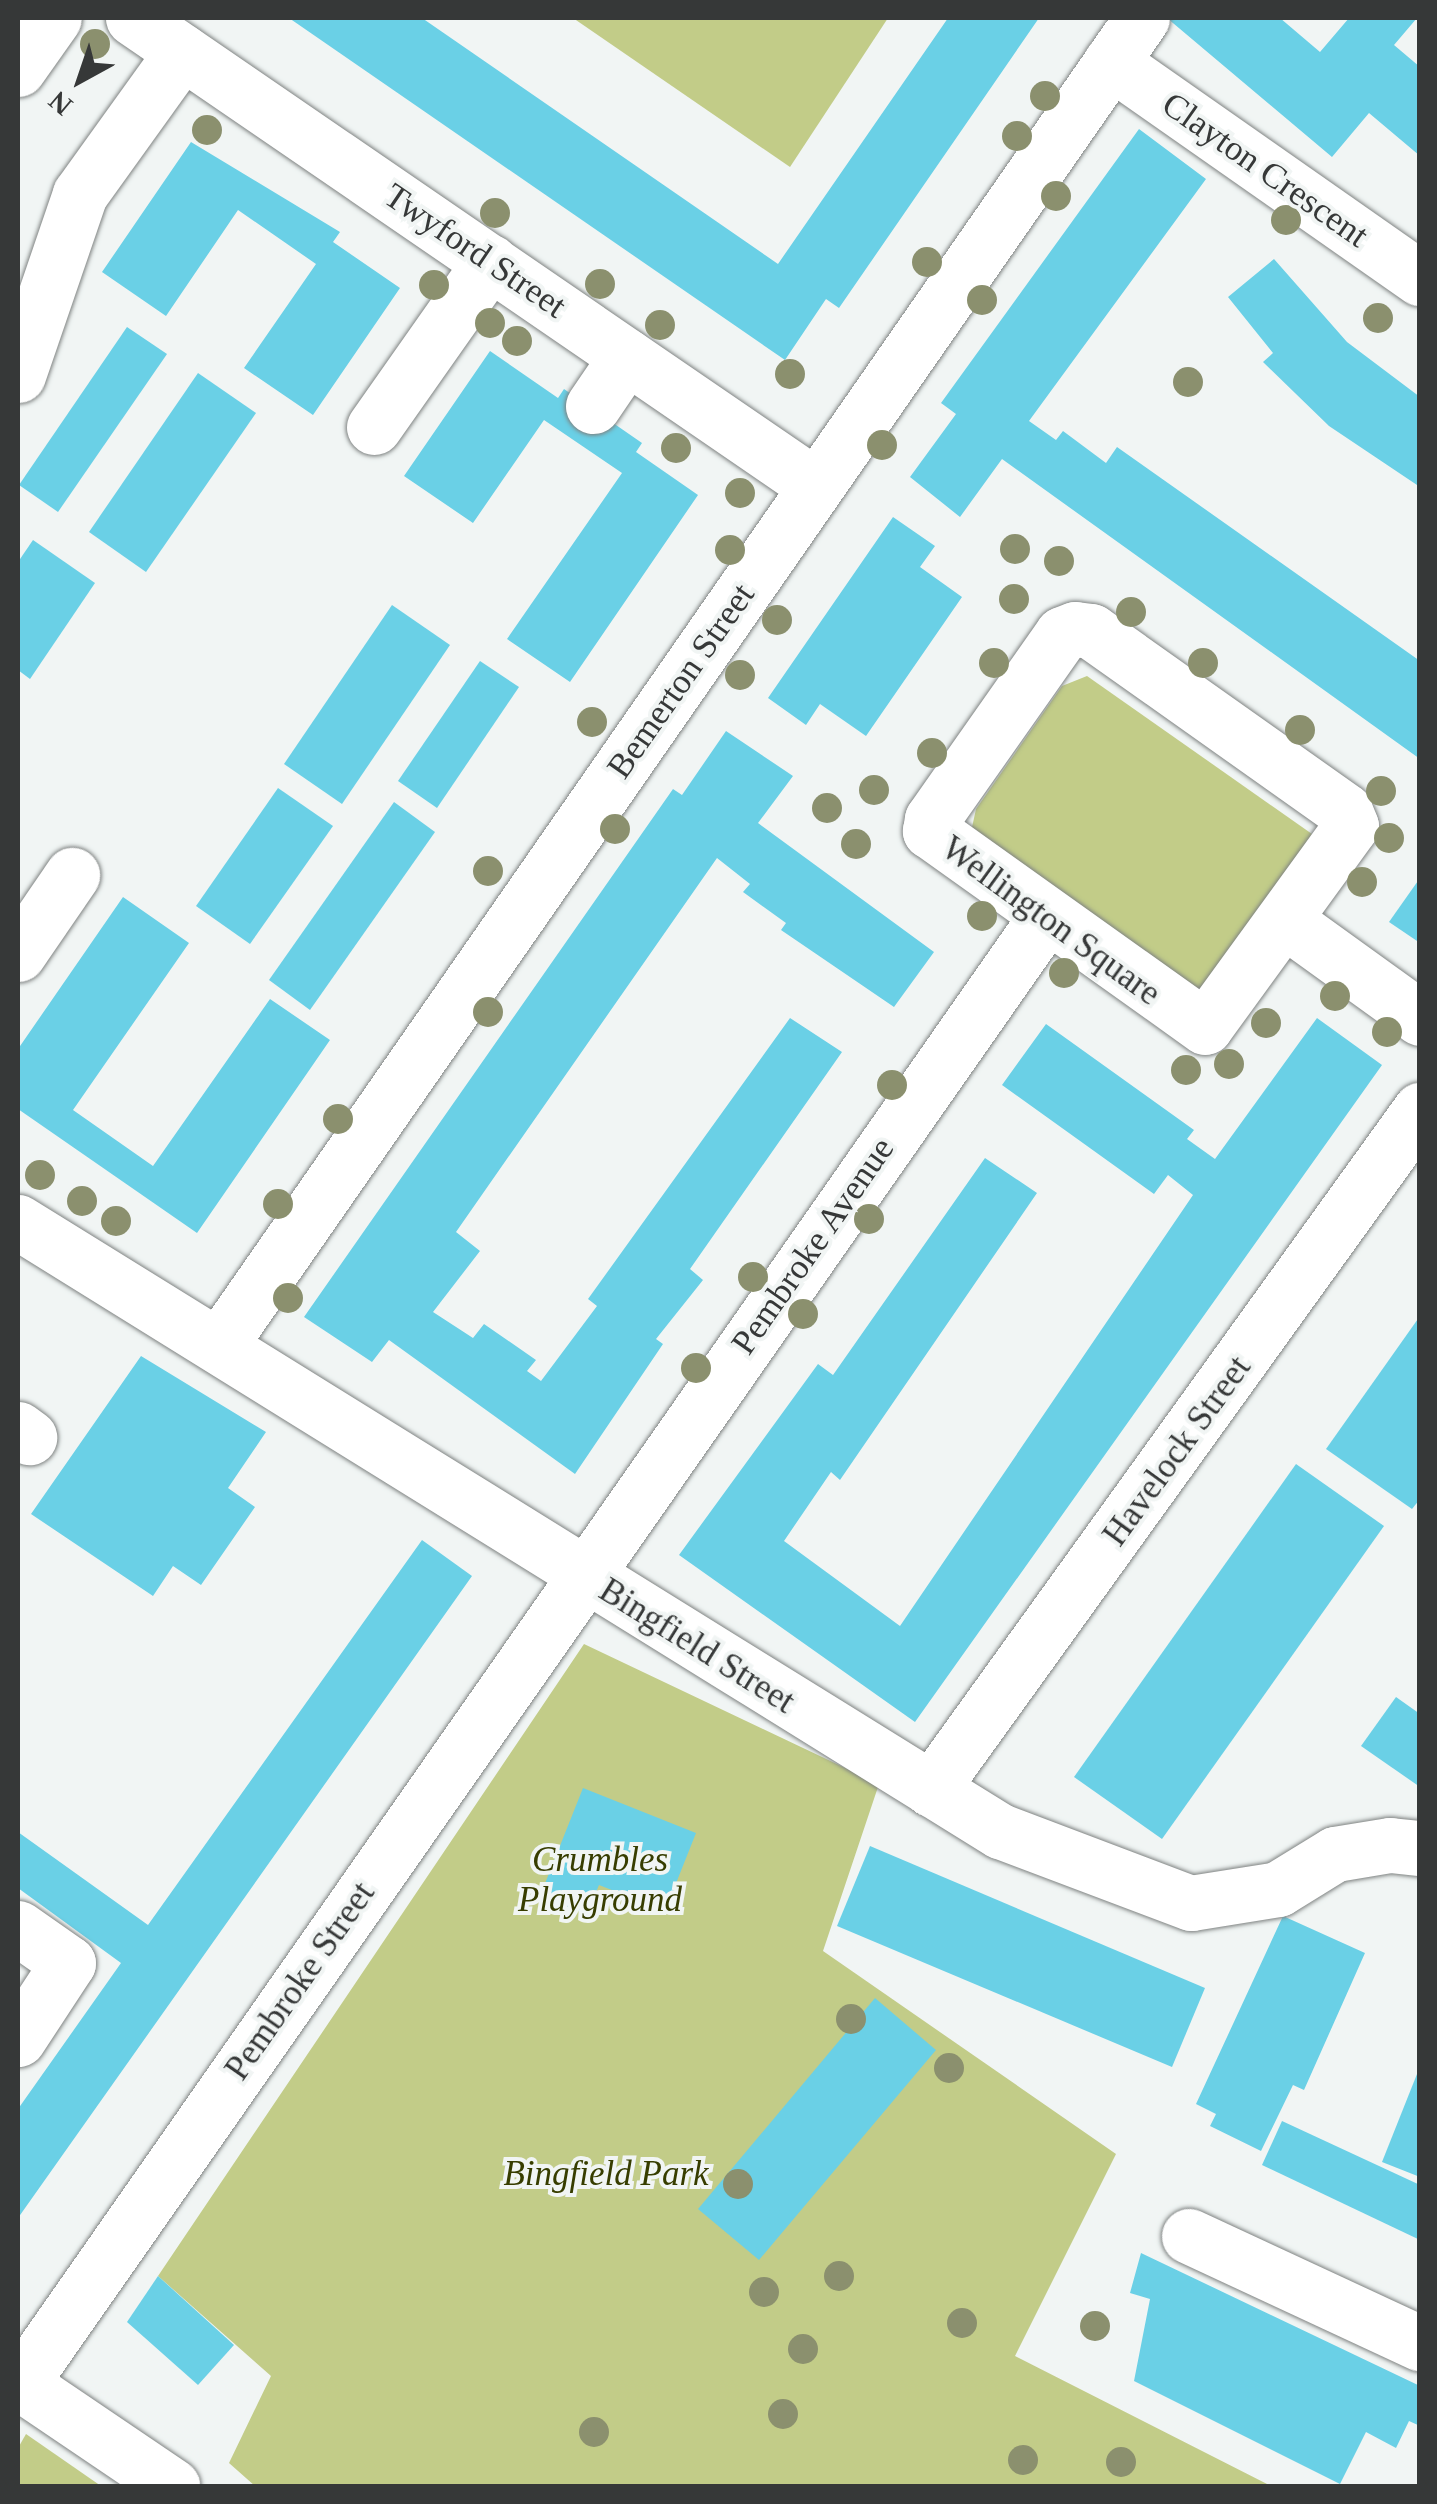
<!DOCTYPE html>
<html>
<head>
<meta charset="utf-8">
<style>
  body { margin:0 }
  #map { position:relative; width:1437px; height:2504px; overflow:hidden; background:#f1f5f4; font-family:Georgia,serif }
  div>[style] { position:absolute }
  .green>* { inset:0; background:#c2cc88 }
  .building>* { inset:0; background:#6ad0e6 }
  .roads { filter:drop-shadow(0 0 2px #7f8382) drop-shadow(0 0 2px #7f8382) }
  .minor>* { height:55px; margin:-27.5px; padding:0 27.5px; transform-origin:27.5px; border-radius:27.5px; background:#fff }
  .trees>* { width:30px; height:30px; margin:-15px; border-radius:50%; background:#8b906e }
  span { translate:-50% -50%; white-space:nowrap; text-align:center; line-height:1.15; -webkit-text-stroke:8px #f1f5f4; paint-order:stroke }
  .street-label { font-size:35px; color:#363838 }
  .park-label { font-size:35px; color:#373d00; font-style:italic }
  .frame { position:absolute; inset:0; border:20px solid #363838; pointer-events:none }
  .north { position:absolute; left:30px; top:30px; width:100px; height:100px; -webkit-text-stroke:8px #f1f5f4; paint-order:stroke; rotate:220deg; font-size:28px; font-weight:700; line-height:40px; text-align:center; color:#363838 }
  .north::after { content:''; display:block; margin:auto; width:35px; height:45px; background:#363838; clip-path:polygon(50% 0,100% 100%,50% 72%,0 100%) }
</style>
</head>
<body>
<div id="map">
  <div class="green">
    <i style="clip-path:polygon(573px 18px,888px 18px,790px 167px)"></i>
    <i style="clip-path:polygon(1087px 676px,1312px 834px,1219px 982px,1197px 990px,971px 832px,976px 809px,1062px 686px)"></i>
    <i style="clip-path:polygon(584px 1644px,879px 1784px,823px 1951px,1116px 2154px,1015px 2356px,1271px 2486px,255px 2486px,229px 2463px,271px 2376px,158px 2276px)"></i>
    <i style="clip-path:polygon(26px 2434px,101px 2486px,18px 2486px,18px 2448px)"></i>
  </div>
  <div class="building">
    <i style="clip-path:polygon(289px 18px,422px 18px,778px 264px,948px 18px,1039px 18px,839px 308px,826px 299px,785px 360px)"></i>
    <i style="clip-path:polygon(1167px 18px,1280px 18px,1320px 52px,1349px 18px,1417px 18px,1394px 45px,1420px 67px,1420px 156px,1369px 113px,1332px 157px)"></i>
    <i style="clip-path:polygon(1139px 129px,1206px 179px,1029px 421px,1056px 440px,1063px 431px,1106px 463px,1117px 447px,1420px 661px,1420px 759px,1002px 459px,960px 517px,910px 477px,956px 414px,941px 403px)"></i>
    <i style="clip-path:polygon(191px 142px,340px 232px,333px 242px,400px 288px,313px 415px,244px 368px,316px 264px,238px 210px,166px 316px,102px 272px)"></i>
    <i style="clip-path:polygon(1274px 259px,1347px 342px,1420px 397px,1420px 487px,1329px 426px,1263px 362px,1273px 353px,1228px 297px)"></i>
    <i style="clip-path:polygon(127px 327px,167px 354px,58px 512px,19px 485px)"></i>
    <i style="clip-path:polygon(490px 351px,558px 398px,564px 389px,642px 443px,636px 452px,698px 495px,570px 682px,507px 639px,622px 473px,544px 420px,473px 523px,404px 476px)"></i>
    <i style="clip-path:polygon(198px 373px,256px 413px,146px 572px,89px 532px)"></i>
    <i style="clip-path:polygon(893px 517px,935px 546px,920px 567px,962px 597px,866px 736px,820px 704px,806px 725px,768px 698px)"></i>
    <i style="clip-path:polygon(33px 540px,95px 583px,30px 679px,18px 670px,18px 562px)"></i>
    <i style="clip-path:polygon(392px 605px,450px 645px,342px 804px,284px 764px)"></i>
    <i style="clip-path:polygon(480px 661px,519px 687px,437px 808px,398px 781px)"></i>
    <i style="clip-path:polygon(726px 731px,793px 776px,758px 823px,934px 952px,894px 1007px,781px 930px,786px 923px,743px 892px,750px 884px,717px 858px,456px 1232px,480px 1251px,433px 1312px,473px 1338px,484px 1324px,536px 1360px,527px 1371px,541px 1381px,597px 1306px,588px 1299px,790px 1018px,842px 1052px,690px 1269px,703px 1280px,656px 1339px,663px 1344px,575px 1474px,389px 1340px,372px 1362px,304px 1317px,673px 789px,682px 795px)"></i>
    <i style="clip-path:polygon(278px 788px,333px 826px,250px 944px,196px 906px)"></i>
    <i style="clip-path:polygon(394px 802px,435px 832px,310px 1010px,269px 980px)"></i>
    <i style="clip-path:polygon(1420px 878px,1420px 943px,1389px 922px)"></i>
    <i style="clip-path:polygon(123px 897px,189px 943px,73px 1110px,153px 1166px,270px 999px,330px 1040px,197px 1233px,18px 1109px,18px 1049px)"></i>
    <i style="clip-path:polygon(1317px 1018px,1382px 1065px,915px 1722px,679px 1555px,818px 1364px,833px 1375px,985px 1158px,1037px 1193px,840px 1480px,831px 1472px,784px 1541px,900px 1626px,1193px 1195px,1168px 1175px,1154px 1194px,1002px 1085px,1046px 1024px,1194px 1130px,1187px 1139px,1215px 1159px)"></i>
    <i style="clip-path:polygon(1420px 1316px,1420px 1499px,1412px 1509px,1326px 1449px)"></i>
    <i style="clip-path:polygon(141px 1356px,266px 1432px,228px 1488px,255px 1507px,201px 1585px,173px 1566px,153px 1596px,31px 1514px)"></i>
    <i style="clip-path:polygon(1296px 1464px,1384px 1526px,1162px 1839px,1074px 1777px)"></i>
    <i style="clip-path:polygon(422px 1540px,472px 1576px,18px 2218px,18px 2109px,121px 1963px,18px 1888px,18px 1832px,148px 1925px)"></i>
    <i style="clip-path:polygon(1396px 1697px,1420px 1714px,1420px 1787px,1361px 1746px)"></i>
    <i style="clip-path:polygon(583px 1788px,696px 1833px,665px 1911px,599px 1885px,587px 1914px,540px 1896px)"></i>
    <i style="clip-path:polygon(870px 1846px,1205px 1988px,1172px 2067px,837px 1926px)"></i>
    <i style="clip-path:polygon(1283px 1916px,1365px 1953px,1304px 2090px,1293px 2085px,1261px 2151px,1210px 2126px,1216px 2114px,1196px 2104px)"></i>
    <i style="clip-path:polygon(875px 1998px,936px 2050px,759px 2260px,698px 2209px)"></i>
    <i style="clip-path:polygon(1419px 2069px,1420px 2069px,1420px 2177px,1382px 2162px)"></i>
    <i style="clip-path:polygon(1282px 2121px,1420px 2185px,1420px 2240px,1262px 2165px)"></i>
    <i style="clip-path:polygon(1141px 2253px,1420px 2386px,1420px 2426px,1409px 2421px,1396px 2448px,1366px 2432px,1340px 2484px,1134px 2381px,1150px 2299px,1130px 2293px)"></i>
    <i style="clip-path:polygon(158px 2276px,234px 2345px,198px 2385px,127px 2322px)"></i>
  </div>
  <div class="roads">
    <div class="minor">
      <i style="left:133px;top:18px;width:828px;rotate:34.42deg"></i>
      <i style="left:1111px;top:62px;width:377px;rotate:35deg"></i>
      <i style="left:18px;top:69px;width:62px;rotate:-54.8deg"></i>
      <i style="left:18px;top:375px;width:191px;rotate:-71.1deg"></i>
      <i style="left:80px;top:194px;width:175px;rotate:-54.3deg"></i>
      <i style="left:593px;top:406px;width:60px;rotate:-55.8deg"></i>
      <i style="left:374px;top:427px;width:202px;rotate:-54.9deg"></i>
      <i style="left:1075px;top:629px;width:16px;rotate:7deg"></i>
      <i style="left:1091px;top:631px;width:311px;rotate:35.3deg"></i>
      <i style="left:1345px;top:811px;width:16px;rotate:68deg"></i>
      <i style="left:1351px;top:826px;width:248px;rotate:126deg"></i>
      <i style="left:1205px;top:1027px;width:338px;rotate:-144.5deg"></i>
      <i style="left:930px;top:831px;width:12px;rotate:-81deg"></i>
      <i style="left:932px;top:819px;width:226px;rotate:-54.9deg"></i>
      <i style="left:1062px;top:634px;width:14px;rotate:-21deg"></i>
      <i style="left:1287px;top:922px;width:164px;rotate:35.8deg"></i>
      <i style="left:18px;top:954px;width:96px;rotate:-55.6deg"></i>
      <i style="left:18px;top:1222px;width:1156px;rotate:31.81deg"></i>
      <i style="left:1000px;top:1831px;width:204px;rotate:20.7deg"></i>
      <i style="left:1191px;top:1903px;width:88px;rotate:-9.1deg"></i>
      <i style="left:1278px;top:1889px;width:67px;rotate:-31.6deg"></i>
      <i style="left:1335px;top:1854px;width:56px;rotate:-9.3deg"></i>
      <i style="left:1390px;top:1845px;width:30px;rotate:6deg"></i>
      <i style="left:220px;top:1344px;width:1615px;rotate:-55.19deg"></i>
      <i style="left:18px;top:1429px;width:14px;rotate:36deg"></i>
      <i style="left:931px;top:1789px;width:837px;rotate:-54.24deg"></i>
      <i style="left:18px;top:1928px;width:61px;rotate:35deg"></i>
      <i style="left:68px;top:1963px;width:91px;rotate:123.3deg"></i>
      <i style="left:1189px;top:2236px;width:255px;rotate:24.9deg"></i>
      <i style="left:20px;top:2383px;width:184px;rotate:34.1deg"></i>
      <i style="left:18px;top:2387px;width:1792px;rotate:-55.04deg"></i>
    </div>
  </div>
  <div class="trees">
    <i style="left:95px;top:44px"></i>
    <i style="left:1045px;top:96px"></i>
    <i style="left:207px;top:130px"></i>
    <i style="left:1017px;top:136px"></i>
    <i style="left:1056px;top:196px"></i>
    <i style="left:495px;top:213px"></i>
    <i style="left:1286px;top:220px"></i>
    <i style="left:927px;top:262px"></i>
    <i style="left:600px;top:284px"></i>
    <i style="left:434px;top:285px"></i>
    <i style="left:982px;top:300px"></i>
    <i style="left:1378px;top:318px"></i>
    <i style="left:490px;top:323px"></i>
    <i style="left:660px;top:325px"></i>
    <i style="left:517px;top:341px"></i>
    <i style="left:790px;top:374px"></i>
    <i style="left:1188px;top:382px"></i>
    <i style="left:882px;top:445px"></i>
    <i style="left:676px;top:448px"></i>
    <i style="left:740px;top:493px"></i>
    <i style="left:1015px;top:549px"></i>
    <i style="left:730px;top:550px"></i>
    <i style="left:1059px;top:561px"></i>
    <i style="left:1014px;top:599px"></i>
    <i style="left:1131px;top:612px"></i>
    <i style="left:777px;top:620px"></i>
    <i style="left:994px;top:663px"></i>
    <i style="left:1203px;top:663px"></i>
    <i style="left:740px;top:675px"></i>
    <i style="left:592px;top:722px"></i>
    <i style="left:1300px;top:730px"></i>
    <i style="left:932px;top:753px"></i>
    <i style="left:874px;top:790px"></i>
    <i style="left:1381px;top:791px"></i>
    <i style="left:827px;top:808px"></i>
    <i style="left:615px;top:829px"></i>
    <i style="left:1389px;top:838px"></i>
    <i style="left:856px;top:844px"></i>
    <i style="left:488px;top:871px"></i>
    <i style="left:1362px;top:882px"></i>
    <i style="left:982px;top:916px"></i>
    <i style="left:1064px;top:973px"></i>
    <i style="left:1335px;top:996px"></i>
    <i style="left:488px;top:1012px"></i>
    <i style="left:1266px;top:1023px"></i>
    <i style="left:1387px;top:1032px"></i>
    <i style="left:1229px;top:1064px"></i>
    <i style="left:1186px;top:1070px"></i>
    <i style="left:892px;top:1085px"></i>
    <i style="left:338px;top:1119px"></i>
    <i style="left:40px;top:1175px"></i>
    <i style="left:82px;top:1201px"></i>
    <i style="left:278px;top:1204px"></i>
    <i style="left:869px;top:1219px"></i>
    <i style="left:116px;top:1221px"></i>
    <i style="left:753px;top:1277px"></i>
    <i style="left:288px;top:1298px"></i>
    <i style="left:803px;top:1314px"></i>
    <i style="left:696px;top:1368px"></i>
    <i style="left:851px;top:2019px"></i>
    <i style="left:949px;top:2068px"></i>
    <i style="left:738px;top:2184px"></i>
    <i style="left:839px;top:2276px"></i>
    <i style="left:764px;top:2292px"></i>
    <i style="left:962px;top:2323px"></i>
    <i style="left:1095px;top:2326px"></i>
    <i style="left:803px;top:2349px"></i>
    <i style="left:783px;top:2414px"></i>
    <i style="left:594px;top:2432px"></i>
    <i style="left:1023px;top:2460px"></i>
    <i style="left:1121px;top:2462px"></i>
  </div>
  <div class="street-label">
    <span style="left:1265px;top:170px;rotate:35deg">Clayton Crescent</span>
    <span style="left:475px;top:251px;rotate:34deg">Twyford Street</span>
    <span style="left:681px;top:681px;rotate:-55deg">Bemerton Street</span>
    <span style="left:1051px;top:921px;rotate:36deg">Wellington Square</span>
    <span style="left:813px;top:1246px;rotate:-55deg">Pembroke Avenue</span>
    <span style="left:1177px;top:1451px;rotate:-54deg">Havelock Street</span>
    <span style="left:697px;top:1646px;rotate:32deg">Bingfield Street</span>
    <span style="left:300px;top:1981px;rotate:-55deg">Pembroke Street</span>
  </div>
  <div class="park-label">
    <span style="left:600px;top:1880px">Crumbles<br>Playground</span>
    <span style="left:606px;top:2174px">Bingfield Park</span>
  </div>
  <div class="frame"></div>
  <div class="north">N</div>
</div>
</body>
</html>
